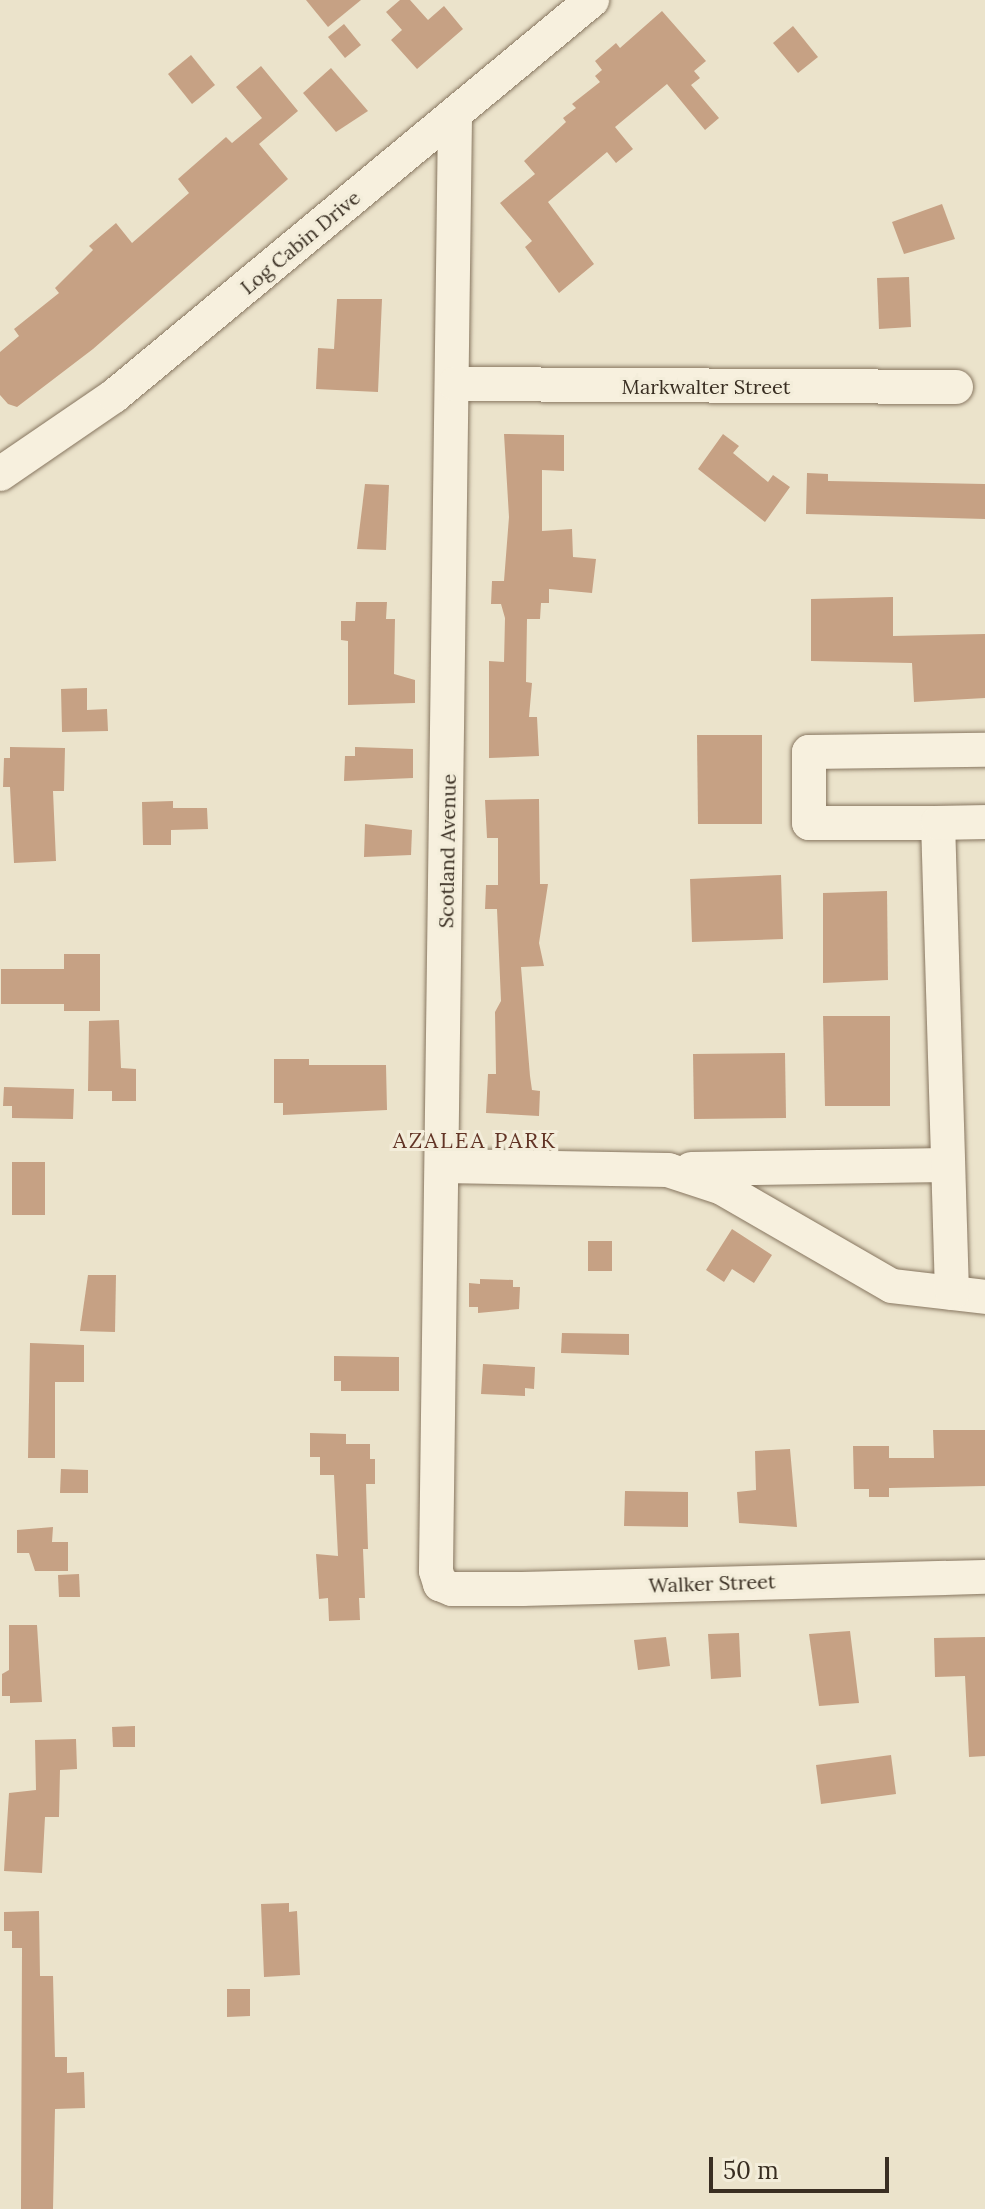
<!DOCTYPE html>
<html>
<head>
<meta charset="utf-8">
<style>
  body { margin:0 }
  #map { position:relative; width:985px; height:2209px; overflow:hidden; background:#ebe3cb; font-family:Lora,serif }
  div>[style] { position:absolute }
  .building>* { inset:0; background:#c6a184 }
  .roads { filter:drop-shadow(0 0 2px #877660) drop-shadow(0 0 2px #877660) }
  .minor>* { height:34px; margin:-17px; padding:0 17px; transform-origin:17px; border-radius:17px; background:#f7f0de }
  span { translate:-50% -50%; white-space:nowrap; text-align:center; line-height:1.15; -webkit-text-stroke:6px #f3edda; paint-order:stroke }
  .street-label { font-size:20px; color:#392e22 }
  .neighbourhood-label { font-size:22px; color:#623425; letter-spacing:2px }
  .scale { position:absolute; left:709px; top:2157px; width:180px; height:36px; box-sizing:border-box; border:4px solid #392e22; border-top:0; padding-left:10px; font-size:24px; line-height:28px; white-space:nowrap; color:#392e22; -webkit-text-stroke:6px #f3edda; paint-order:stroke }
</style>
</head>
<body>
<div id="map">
  <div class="building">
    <i style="clip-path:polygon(306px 0,361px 0,328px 27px)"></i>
    <i style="clip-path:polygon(400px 0,410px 0,428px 20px,444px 6px,463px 29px,417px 69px,391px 40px,402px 30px,386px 12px)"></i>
    <i style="clip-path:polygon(662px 11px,706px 61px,694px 71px,700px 78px,691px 85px,719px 118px,705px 130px,667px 84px,615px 127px,633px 149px,616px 163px,607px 152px,548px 202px,594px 264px,559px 293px,525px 247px,532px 241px,500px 203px,535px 174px,524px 161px,566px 122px,563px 118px,576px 108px,572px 104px,600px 82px,595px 76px,602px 70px,595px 61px,616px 43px,620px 48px)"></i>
    <i style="clip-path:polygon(344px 24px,361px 45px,345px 58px,328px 37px)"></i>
    <i style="clip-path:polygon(793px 26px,818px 57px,798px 73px,773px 43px)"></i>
    <i style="clip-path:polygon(191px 55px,215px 85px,192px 104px,168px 74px)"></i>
    <i style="clip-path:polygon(261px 66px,298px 111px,259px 144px,288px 179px,93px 349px,17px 407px,8px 404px,0 395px,0 352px,19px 336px,14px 329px,59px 293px,55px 288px,93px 250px,89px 246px,116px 223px,132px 243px,189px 193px,178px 179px,226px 137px,232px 143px,262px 118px,236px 87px)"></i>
    <i style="clip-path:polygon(331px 68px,368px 111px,336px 132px,303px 93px)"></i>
    <i style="clip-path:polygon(942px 204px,955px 239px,904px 254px,892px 222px)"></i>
    <i style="clip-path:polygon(909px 277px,911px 327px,879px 329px,877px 278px)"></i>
    <i style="clip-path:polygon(337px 299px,382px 299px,378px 392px,316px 389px,318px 348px,334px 349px)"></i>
    <i style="clip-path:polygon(504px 434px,564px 435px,564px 471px,542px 470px,542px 531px,572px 529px,573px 557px,596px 559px,592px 593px,549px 589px,549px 603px,541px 603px,540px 619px,527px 619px,526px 682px,532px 683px,529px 717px,537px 717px,539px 756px,489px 758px,489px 661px,504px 662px,505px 618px,501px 604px,491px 604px,492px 581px,504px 581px,509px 517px)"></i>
    <i style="clip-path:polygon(723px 434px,739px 446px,733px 453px,768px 482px,773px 475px,790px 487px,765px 522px,698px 469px)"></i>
    <i style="clip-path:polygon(807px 473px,828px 474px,828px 481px,985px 484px,985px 519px,806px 514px)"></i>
    <i style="clip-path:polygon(365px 484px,389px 485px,386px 550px,357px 549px)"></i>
    <i style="clip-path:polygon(893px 597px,893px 636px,985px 634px,985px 698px,914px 702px,912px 663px,811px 661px,811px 599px)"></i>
    <i style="clip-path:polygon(356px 602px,387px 602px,386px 619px,395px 619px,394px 674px,415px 680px,415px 703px,348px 705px,348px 641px,341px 640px,341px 621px,355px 621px)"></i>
    <i style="clip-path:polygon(87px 688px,87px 710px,107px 709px,108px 731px,62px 732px,61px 689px)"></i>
    <i style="clip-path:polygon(697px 735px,762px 735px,762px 824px,698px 824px)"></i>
    <i style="clip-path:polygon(10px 747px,65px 748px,64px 791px,53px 791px,56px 861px,14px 863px,10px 787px,3px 787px,4px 758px,10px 758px)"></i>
    <i style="clip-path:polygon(355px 747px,413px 749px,413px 778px,344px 781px,345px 756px,355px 756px)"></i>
    <i style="clip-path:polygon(539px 799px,540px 884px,548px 884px,539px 943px,544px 966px,521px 967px,530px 1076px,532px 1090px,540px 1091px,539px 1116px,486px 1113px,488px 1074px,496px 1074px,495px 1012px,501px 1001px,497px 909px,485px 909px,486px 885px,498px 885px,498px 838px,487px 838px,485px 800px)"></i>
    <i style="clip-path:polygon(173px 801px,173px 808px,207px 808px,208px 829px,171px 830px,171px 845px,143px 845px,142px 802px)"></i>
    <i style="clip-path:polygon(365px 824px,412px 830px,411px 855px,364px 857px)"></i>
    <i style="clip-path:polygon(781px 875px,783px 939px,692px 942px,690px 879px)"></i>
    <i style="clip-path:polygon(887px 891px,888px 980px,823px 983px,823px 893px)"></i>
    <i style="clip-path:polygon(64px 954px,100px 954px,100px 1011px,64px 1011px,64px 1004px,1px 1004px,1px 969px,64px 969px)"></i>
    <i style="clip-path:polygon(823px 1016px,890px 1016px,890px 1106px,825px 1106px)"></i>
    <i style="clip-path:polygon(119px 1020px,121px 1068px,136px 1069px,136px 1101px,112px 1101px,112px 1091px,88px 1091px,89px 1021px)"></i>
    <i style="clip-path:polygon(785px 1053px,786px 1118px,694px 1119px,693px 1054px)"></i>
    <i style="clip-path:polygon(274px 1059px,309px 1059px,309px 1065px,386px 1065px,387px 1110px,283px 1115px,283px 1103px,274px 1103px)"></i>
    <i style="clip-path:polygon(4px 1087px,74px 1089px,73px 1119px,12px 1118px,12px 1106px,3px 1106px)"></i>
    <i style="clip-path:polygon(12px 1162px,45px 1162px,45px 1215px,12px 1215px)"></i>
    <i style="clip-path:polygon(732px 1229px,772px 1255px,754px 1283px,732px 1269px,724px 1282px,706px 1270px)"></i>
    <i style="clip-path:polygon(588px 1241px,612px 1241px,612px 1271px,588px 1271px)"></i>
    <i style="clip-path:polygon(88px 1275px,116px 1275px,115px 1332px,80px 1331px)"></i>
    <i style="clip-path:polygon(480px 1279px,513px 1280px,513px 1287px,520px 1287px,519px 1309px,478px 1313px,478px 1307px,469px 1307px,469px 1283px,480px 1284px)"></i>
    <i style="clip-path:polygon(562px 1333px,629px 1334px,629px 1355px,561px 1353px)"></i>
    <i style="clip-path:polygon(30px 1343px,84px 1345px,84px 1382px,55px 1382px,55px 1458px,28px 1458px)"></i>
    <i style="clip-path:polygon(334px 1356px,399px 1357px,399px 1391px,341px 1391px,341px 1381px,334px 1381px)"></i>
    <i style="clip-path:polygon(483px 1364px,535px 1367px,534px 1389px,525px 1388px,525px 1396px,481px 1394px)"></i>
    <i style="clip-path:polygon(933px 1430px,985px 1430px,985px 1486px,889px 1488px,889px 1497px,869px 1497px,869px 1489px,854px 1489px,853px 1446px,889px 1446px,889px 1458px,934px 1458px)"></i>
    <i style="clip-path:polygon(310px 1433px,346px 1434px,346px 1444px,370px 1444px,370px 1459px,375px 1459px,375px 1484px,366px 1484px,368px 1549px,363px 1549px,365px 1598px,359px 1598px,360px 1620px,329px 1621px,328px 1598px,319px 1599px,316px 1554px,338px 1556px,334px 1475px,320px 1475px,320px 1457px,310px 1457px)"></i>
    <i style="clip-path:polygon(790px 1449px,797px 1527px,739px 1523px,737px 1492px,756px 1490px,755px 1451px)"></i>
    <i style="clip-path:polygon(61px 1469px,88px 1470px,88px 1493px,60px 1493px)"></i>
    <i style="clip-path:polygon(625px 1491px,688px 1492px,688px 1527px,624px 1526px)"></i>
    <i style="clip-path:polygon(53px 1527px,52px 1542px,68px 1542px,68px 1571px,35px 1571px,29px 1553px,17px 1553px,17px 1530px)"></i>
    <i style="clip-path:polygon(79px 1574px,80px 1597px,59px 1597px,58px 1575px)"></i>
    <i style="clip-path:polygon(9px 1625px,37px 1625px,42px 1702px,10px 1703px,10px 1696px,2px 1696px,2px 1674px,9px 1670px)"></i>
    <i style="clip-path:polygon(850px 1631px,859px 1703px,819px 1706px,809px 1634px)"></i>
    <i style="clip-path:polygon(739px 1633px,741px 1677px,711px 1679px,708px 1634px)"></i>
    <i style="clip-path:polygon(666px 1637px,670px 1666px,638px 1670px,634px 1640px)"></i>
    <i style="clip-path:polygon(985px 1637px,985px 1756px,969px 1757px,965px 1676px,935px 1677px,934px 1638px)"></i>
    <i style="clip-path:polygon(135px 1726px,135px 1747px,113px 1747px,112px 1727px)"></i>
    <i style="clip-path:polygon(76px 1739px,77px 1769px,60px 1770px,59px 1817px,45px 1817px,42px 1873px,4px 1871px,9px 1793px,36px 1790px,35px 1740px)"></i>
    <i style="clip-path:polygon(891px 1755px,896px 1794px,821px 1804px,816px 1765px)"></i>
    <i style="clip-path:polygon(289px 1903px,289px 1912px,297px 1911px,300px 1975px,264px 1977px,261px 1904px)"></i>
    <i style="clip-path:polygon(39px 1911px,40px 1976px,53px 1976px,55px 2057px,67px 2057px,67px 2073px,84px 2072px,85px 2108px,55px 2109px,53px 2209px,21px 2209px,22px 1948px,12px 1948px,12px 1931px,4px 1931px,4px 1912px)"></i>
    <i style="clip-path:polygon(227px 1989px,250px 1989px,250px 2016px,227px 2017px)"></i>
  </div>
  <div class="roads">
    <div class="minor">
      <i style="left:455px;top:117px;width:1454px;rotate:90.75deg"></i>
      <i style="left:436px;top:1571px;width:14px;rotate:73deg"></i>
      <i style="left:440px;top:1584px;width:13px;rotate:23deg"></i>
      <i style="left:452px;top:1589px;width:70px"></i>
      <i style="left:522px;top:1589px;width:463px;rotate:-1.5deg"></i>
      <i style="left:455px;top:384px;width:501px;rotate:0.34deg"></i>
      <i style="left:0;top:474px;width:138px;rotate:-34.4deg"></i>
      <i style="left:114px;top:396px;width:621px;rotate:-39.64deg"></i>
      <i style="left:938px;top:823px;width:129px;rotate:180deg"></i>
      <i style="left:809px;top:823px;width:71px;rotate:-90deg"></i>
      <i style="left:809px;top:752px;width:176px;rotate:-0.7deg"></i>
      <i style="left:442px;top:1166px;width:226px;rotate:1deg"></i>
      <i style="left:668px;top:1170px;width:57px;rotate:18.4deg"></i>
      <i style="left:722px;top:1188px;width:196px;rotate:30deg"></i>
      <i style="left:892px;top:1286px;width:94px;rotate:6.7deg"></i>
      <i style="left:691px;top:1169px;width:255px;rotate:-0.9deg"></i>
      <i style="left:952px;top:1293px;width:470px;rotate:-91.7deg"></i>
      <i style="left:938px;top:823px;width:47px;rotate:-1.2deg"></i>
    </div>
  </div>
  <div class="street-label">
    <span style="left:300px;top:242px;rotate:-40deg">Log Cabin Drive</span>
    <span style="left:706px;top:386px">Markwalter Street</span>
    <span style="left:447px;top:851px;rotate:-89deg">Scotland Avenue</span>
    <span style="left:712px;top:1583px;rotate:-2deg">Walker Street</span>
  </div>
  <div class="neighbourhood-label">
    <span style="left:475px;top:1141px">AZALEA PARK</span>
  </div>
  <div class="scale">50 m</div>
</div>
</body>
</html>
